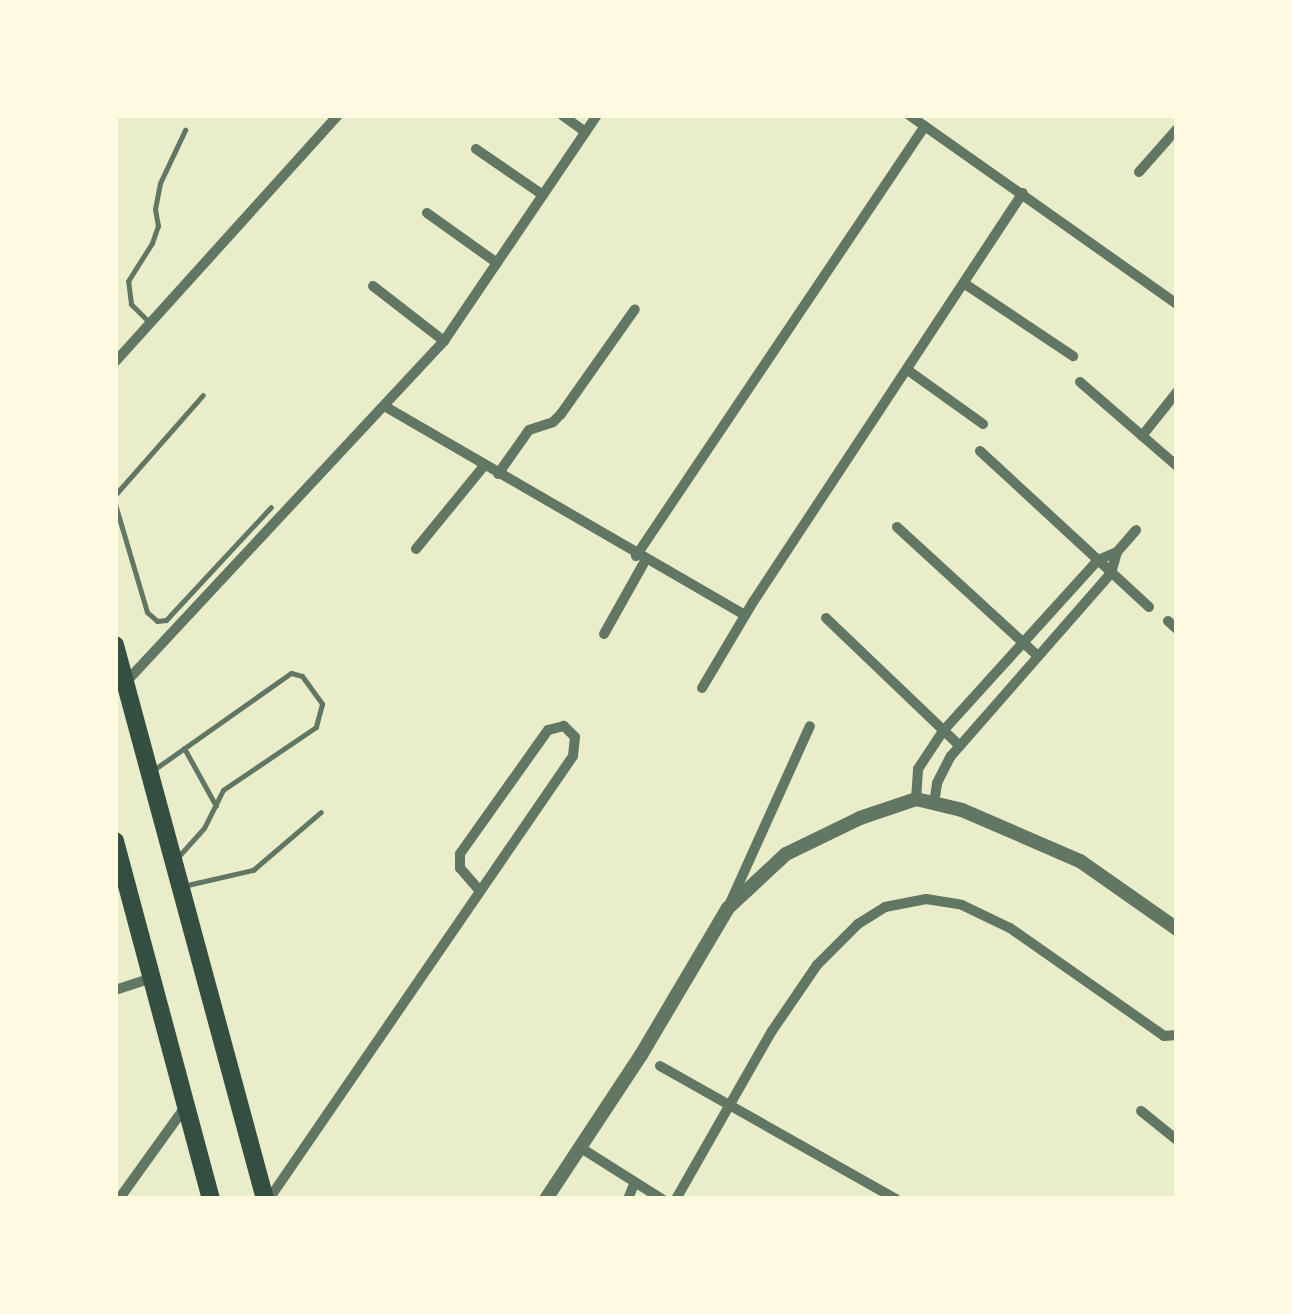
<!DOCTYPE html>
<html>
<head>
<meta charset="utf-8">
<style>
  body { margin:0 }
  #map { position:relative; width:1292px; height:1314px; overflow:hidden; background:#e9edc9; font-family:"Asap Condensed",sans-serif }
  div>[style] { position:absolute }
  .service>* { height:5px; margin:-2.5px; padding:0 2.5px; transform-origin:2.5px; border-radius:2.5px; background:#617663 }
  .minor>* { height:10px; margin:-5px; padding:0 5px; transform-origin:5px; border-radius:5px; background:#617663 }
  .tertiary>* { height:14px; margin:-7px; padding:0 7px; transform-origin:7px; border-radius:7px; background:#617663 }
  .primary>* { height:18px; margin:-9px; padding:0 9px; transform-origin:9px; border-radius:9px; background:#344e41 }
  span { translate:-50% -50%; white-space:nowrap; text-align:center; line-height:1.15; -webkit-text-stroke:10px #fefae0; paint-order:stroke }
  .frame { position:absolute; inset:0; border:118px solid #fefae0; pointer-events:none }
</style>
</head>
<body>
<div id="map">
  <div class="service">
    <i style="left:150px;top:323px;width:27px;rotate:-135deg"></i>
    <i style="left:131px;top:304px;width:23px;rotate:-97deg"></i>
    <i style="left:128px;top:281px;width:45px;rotate:-57.7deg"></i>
    <i style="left:152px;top:243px;width:18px;rotate:-71deg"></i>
    <i style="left:158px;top:226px;width:17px;rotate:-100deg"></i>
    <i style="left:155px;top:209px;width:26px;rotate:-79deg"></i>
    <i style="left:160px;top:183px;width:59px;rotate:-64.7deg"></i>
    <i style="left:115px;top:495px;width:133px;rotate:-48.7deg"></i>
    <i style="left:115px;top:504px;width:113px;rotate:73.5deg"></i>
    <i style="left:147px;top:612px;width:13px;rotate:42deg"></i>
    <i style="left:157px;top:621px;width:9px;rotate:-6deg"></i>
    <i style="left:166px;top:620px;width:154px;rotate:-47.1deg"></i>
    <i style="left:184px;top:748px;width:66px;rotate:61.1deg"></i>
    <i style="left:152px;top:771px;width:170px;rotate:-35.2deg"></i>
    <i style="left:291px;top:673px;width:11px;rotate:15deg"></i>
    <i style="left:302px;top:676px;width:34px;rotate:54deg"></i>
    <i style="left:322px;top:704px;width:24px;rotate:105deg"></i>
    <i style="left:316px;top:727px;width:112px;rotate:145.9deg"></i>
    <i style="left:223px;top:790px;width:42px;rotate:116.6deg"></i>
    <i style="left:204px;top:828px;width:40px;rotate:132deg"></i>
    <i style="left:183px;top:886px;width:72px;rotate:-12.9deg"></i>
    <i style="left:253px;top:870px;width:89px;rotate:-40.5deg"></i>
  </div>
  <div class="minor">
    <i style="left:562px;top:115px;width:29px;rotate:36deg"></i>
    <i style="left:909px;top:115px;width:328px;rotate:35.2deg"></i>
    <i style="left:476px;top:149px;width:81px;rotate:34.5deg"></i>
    <i style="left:1139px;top:172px;width:57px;rotate:-48.5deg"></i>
    <i style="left:427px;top:213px;width:86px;rotate:35.5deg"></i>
    <i style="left:965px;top:284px;width:130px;rotate:33.7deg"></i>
    <i style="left:373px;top:286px;width:90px;rotate:37.8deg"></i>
    <i style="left:115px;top:362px;width:333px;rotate:-47.9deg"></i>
    <i style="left:909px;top:371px;width:91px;rotate:35.6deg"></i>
    <i style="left:1080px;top:382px;width:128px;rotate:40.9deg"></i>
    <i style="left:386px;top:407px;width:415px;rotate:30.1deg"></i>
    <i style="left:1142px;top:436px;width:56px;rotate:-51.5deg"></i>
    <i style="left:980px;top:451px;width:230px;rotate:42.7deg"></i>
    <i style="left:498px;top:474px;width:54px;rotate:-54.8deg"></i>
    <i style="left:529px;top:430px;width:25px;rotate:-18deg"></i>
    <i style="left:553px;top:422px;width:11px;rotate:-45deg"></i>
    <i style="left:561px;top:414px;width:128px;rotate:-54.8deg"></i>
    <i style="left:897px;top:527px;width:191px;rotate:42.5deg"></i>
    <i style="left:416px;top:549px;width:107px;rotate:-50.7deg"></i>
    <i style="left:636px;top:556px;width:518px;rotate:-56.1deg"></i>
    <i style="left:826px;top:618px;width:185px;rotate:43.7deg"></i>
    <i style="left:1168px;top:621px;width:12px;rotate:42deg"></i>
    <i style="left:604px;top:634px;width:84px;rotate:-60.7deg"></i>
    <i style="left:125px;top:683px;width:468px;rotate:-47deg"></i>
    <i style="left:444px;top:341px;width:273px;rotate:-55.9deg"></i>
    <i style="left:702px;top:688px;width:100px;rotate:-59.3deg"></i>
    <i style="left:753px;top:602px;width:490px;rotate:-56.6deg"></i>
    <i style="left:916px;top:799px;width:30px;rotate:-86deg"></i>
    <i style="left:918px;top:769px;width:45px;rotate:-56.7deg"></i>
    <i style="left:943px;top:731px;width:231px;rotate:-47.8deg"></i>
    <i style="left:1098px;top:560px;width:21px;rotate:-23deg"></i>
    <i style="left:934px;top:803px;width:20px;rotate:-81deg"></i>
    <i style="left:937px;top:783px;width:30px;rotate:-63deg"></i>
    <i style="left:951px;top:756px;width:243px;rotate:-48.8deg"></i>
    <i style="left:1111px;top:573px;width:22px;rotate:-74deg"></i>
    <i style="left:1117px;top:552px;width:29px;rotate:-49deg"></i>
    <i style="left:730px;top:903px;width:194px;rotate:-65.7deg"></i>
    <i style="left:115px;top:990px;width:38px;rotate:-18deg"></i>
    <i style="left:660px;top:1066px;width:271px;rotate:29.4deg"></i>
    <i style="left:1141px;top:1111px;width:46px;rotate:38.9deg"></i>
    <i style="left:581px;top:1148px;width:96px;rotate:32.2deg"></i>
    <i style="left:119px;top:1199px;width:113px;rotate:-54.3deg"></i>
    <i style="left:269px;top:1199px;width:537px;rotate:-55.54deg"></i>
    <i style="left:573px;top:756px;width:19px;rotate:-84deg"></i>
    <i style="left:575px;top:737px;width:16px;rotate:-135deg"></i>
    <i style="left:564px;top:726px;width:16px;rotate:166deg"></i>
    <i style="left:548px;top:730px;width:152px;rotate:125.4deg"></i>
    <i style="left:460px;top:854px;width:14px;rotate:90deg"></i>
    <i style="left:460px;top:868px;width:30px;rotate:49deg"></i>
    <i style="left:628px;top:1199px;width:18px;rotate:-68deg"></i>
    <i style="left:676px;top:1199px;width:193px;rotate:-60.3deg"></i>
    <i style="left:772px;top:1031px;width:80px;rotate:-55.7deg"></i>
    <i style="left:817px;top:965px;width:58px;rotate:-45deg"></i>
    <i style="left:858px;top:924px;width:32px;rotate:-32deg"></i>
    <i style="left:885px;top:907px;width:42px;rotate:-11deg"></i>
    <i style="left:926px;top:899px;width:36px;rotate:9deg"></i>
    <i style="left:962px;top:905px;width:53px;rotate:25.6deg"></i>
    <i style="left:1010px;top:928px;width:188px;rotate:35deg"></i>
    <i style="left:1164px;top:1036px;width:13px;rotate:-4deg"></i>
  </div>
  <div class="tertiary">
    <i style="left:546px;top:1199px;width:173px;rotate:-56.6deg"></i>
    <i style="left:641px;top:1055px;width:171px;rotate:-59.4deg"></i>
    <i style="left:728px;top:908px;width:79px;rotate:-43deg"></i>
    <i style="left:786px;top:854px;width:82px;rotate:-25.9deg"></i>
    <i style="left:860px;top:818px;width:59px;rotate:-18.7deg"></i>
    <i style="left:916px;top:799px;width:47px;rotate:13.4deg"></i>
    <i style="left:962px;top:810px;width:129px;rotate:23.4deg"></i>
    <i style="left:1080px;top:861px;width:118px;rotate:35deg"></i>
  </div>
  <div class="primary">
    <i style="left:115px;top:645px;width:574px;rotate:74.85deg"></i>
    <i style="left:115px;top:841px;width:371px;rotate:75deg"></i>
  </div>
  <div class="frame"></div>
</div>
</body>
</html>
